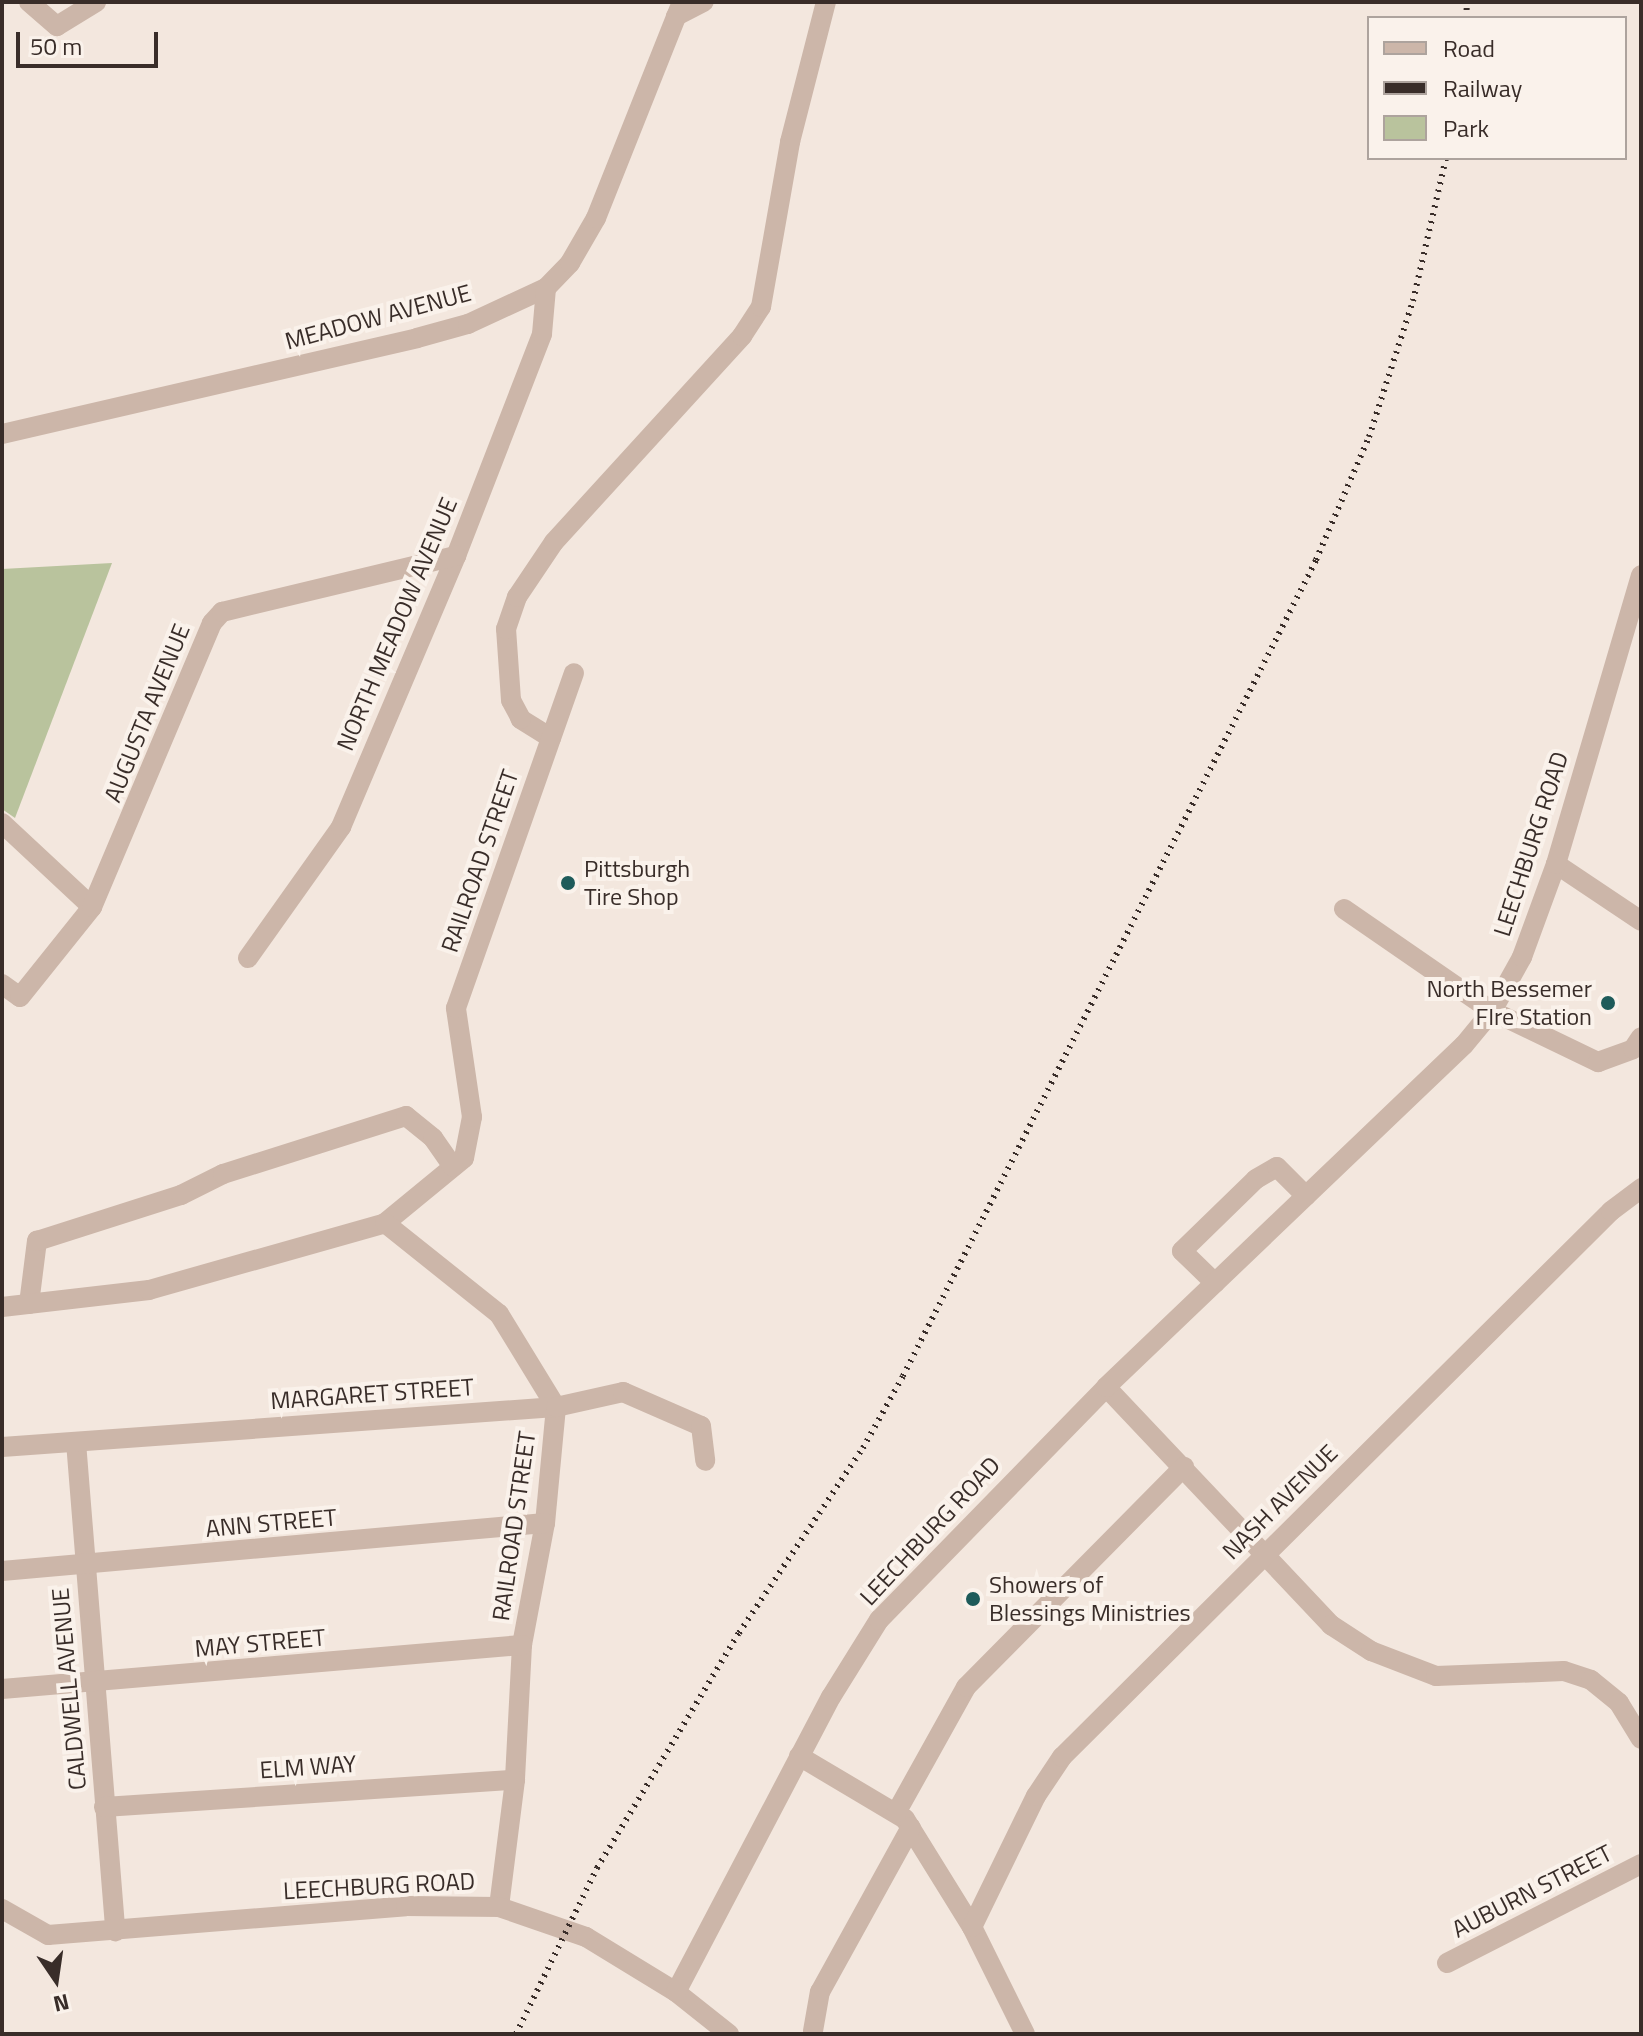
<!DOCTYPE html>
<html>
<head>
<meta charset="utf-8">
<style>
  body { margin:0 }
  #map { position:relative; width:1643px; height:2036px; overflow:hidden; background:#f3e7de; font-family:"Titillium Web",sans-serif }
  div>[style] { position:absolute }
  .green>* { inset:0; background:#b9c39d }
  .minor>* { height:20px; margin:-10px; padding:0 10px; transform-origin:10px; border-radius:10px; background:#ccb6a9 }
  .rail>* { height:6px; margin-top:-3px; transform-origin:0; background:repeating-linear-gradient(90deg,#392d29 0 2px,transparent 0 8px) }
  .dots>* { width:22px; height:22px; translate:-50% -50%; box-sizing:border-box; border:4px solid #faf2eb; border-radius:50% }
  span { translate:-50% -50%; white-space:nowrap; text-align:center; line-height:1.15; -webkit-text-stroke:8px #faf2eb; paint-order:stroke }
  .street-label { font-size:24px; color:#392d29 }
  .poi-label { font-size:24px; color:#392d29 }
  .left { translate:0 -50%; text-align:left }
  .right { translate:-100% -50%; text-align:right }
  .frame { position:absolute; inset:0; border:4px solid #392d29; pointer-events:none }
  .legend { position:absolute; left:1367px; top:16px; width:260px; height:144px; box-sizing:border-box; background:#faf2eb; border:2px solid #ada39d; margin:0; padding:10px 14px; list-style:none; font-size:24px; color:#392d29 }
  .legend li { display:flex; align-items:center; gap:16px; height:40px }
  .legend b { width:40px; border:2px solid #ada39d }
  .north { position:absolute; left:16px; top:1940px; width:80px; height:80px; -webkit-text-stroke:6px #faf2eb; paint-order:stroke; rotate:167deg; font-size:22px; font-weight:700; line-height:32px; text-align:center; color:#392d29 }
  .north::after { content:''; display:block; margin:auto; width:28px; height:36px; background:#392d29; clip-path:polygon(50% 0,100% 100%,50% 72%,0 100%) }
  .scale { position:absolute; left:16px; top:32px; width:142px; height:36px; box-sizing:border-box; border:4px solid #392d29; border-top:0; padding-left:10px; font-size:24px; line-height:28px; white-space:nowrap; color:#392d29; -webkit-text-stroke:6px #faf2eb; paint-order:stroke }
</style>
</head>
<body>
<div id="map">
  <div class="green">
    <i style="clip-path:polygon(112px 563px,15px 818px,2px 809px,2px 569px)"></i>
  </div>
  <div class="minor">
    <i style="left:29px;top:2px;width:37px;rotate:41deg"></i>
    <i style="left:57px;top:26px;width:46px;rotate:-31.6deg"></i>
    <i style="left:676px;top:16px;width:31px;rotate:-27deg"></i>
    <i style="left:2px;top:434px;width:426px;rotate:-13deg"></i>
    <i style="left:417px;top:338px;width:53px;rotate:-15.4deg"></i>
    <i style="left:468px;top:324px;width:86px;rotate:-24.8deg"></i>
    <i style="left:546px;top:288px;width:35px;rotate:-46deg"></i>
    <i style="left:570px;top:263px;width:52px;rotate:-60deg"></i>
    <i style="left:596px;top:218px;width:232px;rotate:-68.3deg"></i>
    <i style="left:551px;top:738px;width:36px;rotate:-148deg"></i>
    <i style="left:521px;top:719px;width:21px;rotate:-118deg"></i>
    <i style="left:511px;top:700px;width:71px;rotate:-94deg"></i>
    <i style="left:506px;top:629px;width:34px;rotate:-71deg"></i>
    <i style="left:517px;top:597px;width:66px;rotate:-56.1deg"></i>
    <i style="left:554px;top:542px;width:279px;rotate:-47.6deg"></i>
    <i style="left:742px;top:336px;width:35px;rotate:-57deg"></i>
    <i style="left:761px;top:307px;width:168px;rotate:-80deg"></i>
    <i style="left:790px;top:142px;width:145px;rotate:-75.6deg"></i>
    <i style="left:2px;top:823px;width:123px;rotate:43deg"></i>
    <i style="left:1556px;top:864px;width:102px;rotate:33.8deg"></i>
    <i style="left:1344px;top:909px;width:180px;rotate:34.6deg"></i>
    <i style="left:1492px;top:1011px;width:118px;rotate:25.7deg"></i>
    <i style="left:1598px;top:1062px;width:37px;rotate:-20deg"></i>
    <i style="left:1633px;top:1049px;width:14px;rotate:-56deg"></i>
    <i style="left:248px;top:958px;width:161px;rotate:-54.6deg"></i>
    <i style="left:341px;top:827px;width:294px;rotate:-67deg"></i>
    <i style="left:456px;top:556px;width:238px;rotate:-68.8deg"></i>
    <i style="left:542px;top:334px;width:46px;rotate:-85deg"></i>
    <i style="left:2px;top:984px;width:22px;rotate:36deg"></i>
    <i style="left:20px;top:997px;width:115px;rotate:-51.3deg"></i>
    <i style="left:92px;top:907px;width:308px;rotate:-67.1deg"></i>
    <i style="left:212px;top:623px;width:15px;rotate:-48deg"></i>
    <i style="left:222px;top:612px;width:241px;rotate:-13.5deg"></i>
    <i style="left:385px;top:1223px;width:102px;rotate:-39.4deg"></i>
    <i style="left:464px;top:1158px;width:42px;rotate:-79deg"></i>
    <i style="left:472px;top:1117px;width:110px;rotate:-98.4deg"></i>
    <i style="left:456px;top:1008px;width:355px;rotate:-70.6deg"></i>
    <i style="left:1215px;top:1283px;width:46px;rotate:-135.9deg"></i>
    <i style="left:1182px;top:1251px;width:103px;rotate:-44.2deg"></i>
    <i style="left:1256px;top:1179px;width:24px;rotate:-30deg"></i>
    <i style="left:1277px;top:1167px;width:41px;rotate:45deg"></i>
    <i style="left:29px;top:1304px;width:64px;rotate:-82.8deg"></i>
    <i style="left:37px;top:1241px;width:151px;rotate:-17.7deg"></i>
    <i style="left:181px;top:1195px;width:47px;rotate:-26.6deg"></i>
    <i style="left:223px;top:1174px;width:192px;rotate:-17.6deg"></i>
    <i style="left:406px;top:1116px;width:35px;rotate:39deg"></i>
    <i style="left:433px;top:1138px;width:35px;rotate:55deg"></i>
    <i style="left:2px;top:1307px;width:148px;rotate:-6.6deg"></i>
    <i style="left:149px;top:1290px;width:245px;rotate:-15.8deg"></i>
    <i style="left:385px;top:1223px;width:146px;rotate:38.6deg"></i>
    <i style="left:499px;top:1314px;width:109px;rotate:58.5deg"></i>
    <i style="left:556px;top:1407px;width:117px;rotate:95.4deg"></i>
    <i style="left:545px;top:1523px;width:124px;rotate:100.7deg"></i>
    <i style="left:522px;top:1645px;width:135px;rotate:93deg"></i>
    <i style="left:515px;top:1780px;width:128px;rotate:97.2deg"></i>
    <i style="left:1106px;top:1387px;width:328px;rotate:46.6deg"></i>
    <i style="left:1331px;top:1625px;width:48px;rotate:33deg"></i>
    <i style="left:1371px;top:1651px;width:70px;rotate:21deg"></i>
    <i style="left:1436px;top:1676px;width:128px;rotate:-2.2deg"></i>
    <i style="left:1564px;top:1671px;width:28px;rotate:18deg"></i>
    <i style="left:1591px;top:1680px;width:36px;rotate:39deg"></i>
    <i style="left:1619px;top:1703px;width:42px;rotate:58.6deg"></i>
    <i style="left:76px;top:1442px;width:491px;rotate:85.4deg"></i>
    <i style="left:2px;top:1447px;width:555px;rotate:-4.13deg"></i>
    <i style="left:556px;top:1407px;width:69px;rotate:-12.6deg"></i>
    <i style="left:623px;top:1392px;width:85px;rotate:23.6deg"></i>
    <i style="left:701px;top:1426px;width:35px;rotate:83deg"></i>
    <i style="left:2px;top:1571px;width:545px;rotate:-5.05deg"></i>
    <i style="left:2px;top:1689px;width:522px;rotate:-4.84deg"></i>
    <i style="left:799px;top:1756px;width:123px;rotate:30.7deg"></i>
    <i style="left:905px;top:1819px;width:127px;rotate:58.2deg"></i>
    <i style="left:972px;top:1927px;width:119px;rotate:63.6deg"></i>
    <i style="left:104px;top:1807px;width:412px;rotate:-3.8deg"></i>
    <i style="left:896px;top:1813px;width:144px;rotate:-60.9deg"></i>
    <i style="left:966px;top:1687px;width:310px;rotate:-45.3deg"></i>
    <i style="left:2px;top:1909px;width:53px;rotate:29.5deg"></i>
    <i style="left:48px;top:1935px;width:359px;rotate:-4.6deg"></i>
    <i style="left:406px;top:1906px;width:93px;rotate:0.6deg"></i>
    <i style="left:499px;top:1907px;width:92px;rotate:19deg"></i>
    <i style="left:586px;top:1937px;width:105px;rotate:31.4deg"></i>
    <i style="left:676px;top:1992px;width:68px;rotate:38.4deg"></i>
    <i style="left:972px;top:1927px;width:146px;rotate:-64deg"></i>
    <i style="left:1036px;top:1796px;width:47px;rotate:-56.3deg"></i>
    <i style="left:1062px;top:1757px;width:774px;rotate:-44.84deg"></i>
    <i style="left:1611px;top:1211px;width:38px;rotate:-37deg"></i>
    <i style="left:1447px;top:1963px;width:218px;rotate:-27deg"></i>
    <i style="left:676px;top:1992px;width:333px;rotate:-62.3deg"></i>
    <i style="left:831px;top:1697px;width:91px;rotate:-58.1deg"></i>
    <i style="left:879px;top:1620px;width:325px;rotate:-45.7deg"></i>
    <i style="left:1106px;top:1387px;width:495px;rotate:-43.7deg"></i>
    <i style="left:1464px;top:1045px;width:44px;rotate:-50.5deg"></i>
    <i style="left:1492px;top:1011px;width:62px;rotate:-60.9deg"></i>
    <i style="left:1522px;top:957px;width:99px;rotate:-69.9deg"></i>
    <i style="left:1556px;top:864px;width:301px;rotate:-73.6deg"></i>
    <i style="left:813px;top:2031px;width:40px;rotate:-80deg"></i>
    <i style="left:820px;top:1992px;width:188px;rotate:-61.1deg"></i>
  </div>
  <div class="rail">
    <i style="left:1466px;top:18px;width:16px;rotate:-86deg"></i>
    <i style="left:516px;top:2034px;width:185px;rotate:-64deg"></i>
    <i style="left:597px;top:1868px;width:275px;rotate:-58.9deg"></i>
    <i style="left:739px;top:1633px;width:223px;rotate:-56.2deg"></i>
    <i style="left:863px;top:1448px;width:82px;rotate:-60.9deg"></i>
    <i style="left:903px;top:1376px;width:915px;rotate:-63.15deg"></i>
    <i style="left:1316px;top:560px;width:134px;rotate:-66.7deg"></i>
    <i style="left:1369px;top:437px;width:143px;rotate:-72.1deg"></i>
    <i style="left:1413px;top:301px;width:147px;rotate:-77deg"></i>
  </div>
  <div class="dots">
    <i style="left:568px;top:883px;background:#1e5b5a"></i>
    <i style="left:1608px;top:1003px;background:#1e5b5a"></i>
    <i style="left:973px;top:1599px;background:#1e5b5a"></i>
  </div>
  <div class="street-label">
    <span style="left:378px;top:317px;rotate:-15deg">MEADOW AVENUE</span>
    <span style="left:397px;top:624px;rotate:-67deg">NORTH MEADOW AVENUE</span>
    <span style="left:147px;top:713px;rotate:-68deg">AUGUSTA AVENUE</span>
    <span style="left:1531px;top:844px;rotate:-72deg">LEECHBURG ROAD</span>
    <span style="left:480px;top:861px;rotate:-71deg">RAILROAD STREET</span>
    <span style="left:372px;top:1394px;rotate:-4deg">MARGARET STREET</span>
    <span style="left:1280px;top:1502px;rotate:-45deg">NASH AVENUE</span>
    <span style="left:271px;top:1523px;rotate:-5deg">ANN STREET</span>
    <span style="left:514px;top:1526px;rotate:-82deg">RAILROAD STREET</span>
    <span style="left:930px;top:1531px;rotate:-47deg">LEECHBURG ROAD</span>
    <span style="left:260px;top:1643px;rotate:-5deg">MAY STREET</span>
    <span style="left:69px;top:1689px;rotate:-95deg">CALDWELL AVENUE</span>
    <span style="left:308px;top:1767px;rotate:-4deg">ELM WAY</span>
    <span style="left:379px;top:1886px;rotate:-3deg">LEECHBURG ROAD</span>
    <span style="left:1532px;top:1891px;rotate:-27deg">AUBURN STREET</span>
  </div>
  <div class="poi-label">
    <span class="left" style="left:584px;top:883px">Pittsburgh<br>Tire Shop</span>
    <span class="right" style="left:1592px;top:1003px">North Bessemer<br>FIre Station</span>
    <span class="left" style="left:989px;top:1599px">Showers of<br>Blessings Ministries</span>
  </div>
  <div class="frame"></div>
  <ul class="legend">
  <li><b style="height:10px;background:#ccb6a9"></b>Road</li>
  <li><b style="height:10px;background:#392d29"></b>Railway</li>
  <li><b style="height:22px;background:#b9c39d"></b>Park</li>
  </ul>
  <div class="north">N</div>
  <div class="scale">50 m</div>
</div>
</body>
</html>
